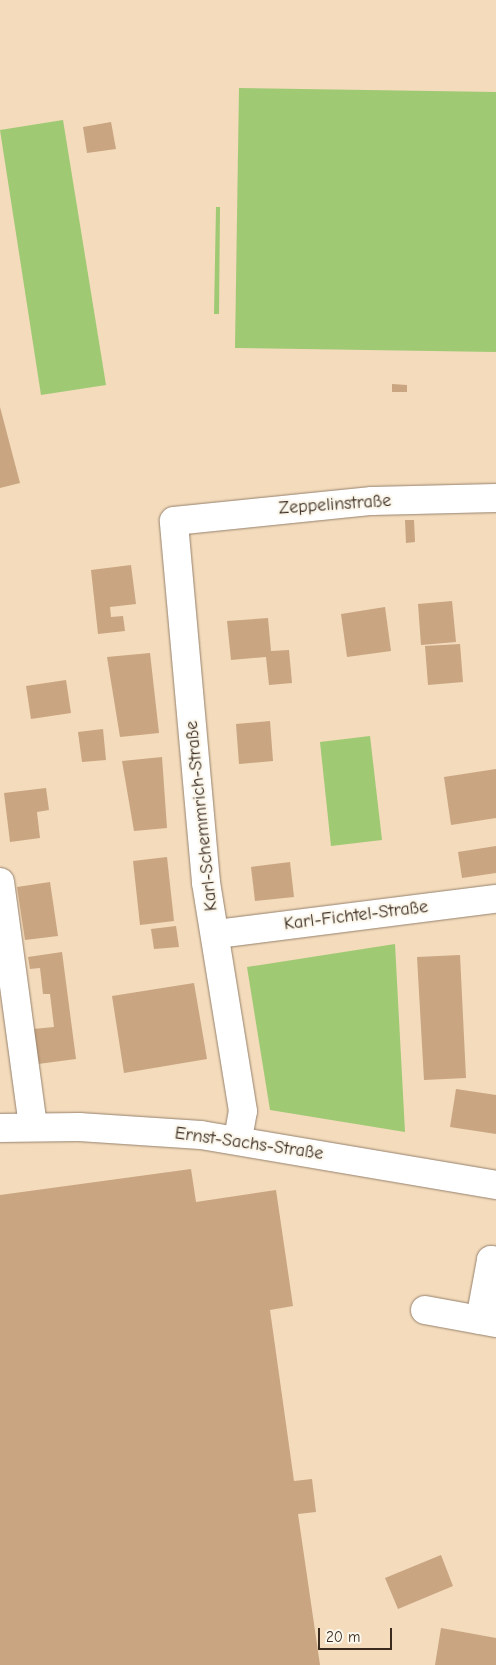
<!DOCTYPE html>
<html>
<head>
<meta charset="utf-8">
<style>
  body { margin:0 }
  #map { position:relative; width:496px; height:1665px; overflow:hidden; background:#f3dbbc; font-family:"Comic Neue",sans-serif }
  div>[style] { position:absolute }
  .green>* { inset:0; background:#a0c974 }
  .building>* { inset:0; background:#c9a581 }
  .roads { filter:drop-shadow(0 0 1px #97826d) drop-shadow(0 0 1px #97826d) }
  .minor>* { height:28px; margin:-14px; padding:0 14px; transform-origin:14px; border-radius:14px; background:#fff }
  .major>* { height:28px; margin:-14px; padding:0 14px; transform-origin:14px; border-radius:14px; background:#fff }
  span { translate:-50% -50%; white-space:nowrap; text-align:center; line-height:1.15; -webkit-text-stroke:4.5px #fbf7ec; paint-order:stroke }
  .street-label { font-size:18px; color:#3b2a1e }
  .scale { position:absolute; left:318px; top:1628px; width:74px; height:22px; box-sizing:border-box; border:2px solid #3b2a1e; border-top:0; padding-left:6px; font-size:15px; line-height:18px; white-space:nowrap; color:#3b2a1e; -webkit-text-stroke:4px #fbf7ec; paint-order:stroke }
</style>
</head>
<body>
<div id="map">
  <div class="green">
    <i style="clip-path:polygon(239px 88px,496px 92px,496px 352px,235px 348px)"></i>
    <i style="clip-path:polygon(63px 120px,106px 385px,41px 395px,0 130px)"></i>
    <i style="clip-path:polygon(216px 207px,220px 207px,219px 314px,214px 314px)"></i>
    <i style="clip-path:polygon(370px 736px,382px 840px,331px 846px,320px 742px)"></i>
    <i style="clip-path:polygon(395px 944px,405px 1132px,270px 1110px,247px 967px)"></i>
  </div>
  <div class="building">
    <i style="clip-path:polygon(111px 122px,116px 149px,87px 153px,83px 127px)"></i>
    <i style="clip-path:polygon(392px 384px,407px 385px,407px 392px,392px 392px)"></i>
    <i style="clip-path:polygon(0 407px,20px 483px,0 488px)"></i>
    <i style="clip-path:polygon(405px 520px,414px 520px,415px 542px,406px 543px)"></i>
    <i style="clip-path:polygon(131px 565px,136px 604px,110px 607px,111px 617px,123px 616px,125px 631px,98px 634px,91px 570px)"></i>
    <i style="clip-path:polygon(452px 601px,456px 642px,421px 645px,418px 604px)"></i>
    <i style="clip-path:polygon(385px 607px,391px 651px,347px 657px,341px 614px)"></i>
    <i style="clip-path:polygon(268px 618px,271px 651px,289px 650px,292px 683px,269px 685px,266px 657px,231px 660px,227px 621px)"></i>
    <i style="clip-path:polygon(460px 644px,463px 682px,428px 685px,425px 646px)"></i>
    <i style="clip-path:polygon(150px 653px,159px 733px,120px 737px,107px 657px)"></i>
    <i style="clip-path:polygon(66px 680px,71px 713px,31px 719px,26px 686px)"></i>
    <i style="clip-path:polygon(270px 721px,273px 761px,239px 764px,236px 724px)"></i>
    <i style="clip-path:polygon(103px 729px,106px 760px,82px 762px,78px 732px)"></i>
    <i style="clip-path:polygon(162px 757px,167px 828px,134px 831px,122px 761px)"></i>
    <i style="clip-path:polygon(496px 769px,496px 818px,451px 825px,444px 777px)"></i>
    <i style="clip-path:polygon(46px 788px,49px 810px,37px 812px,40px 838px,10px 842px,4px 793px)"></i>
    <i style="clip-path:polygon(496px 846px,496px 873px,462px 878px,458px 852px)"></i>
    <i style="clip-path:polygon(167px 857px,174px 921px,140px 925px,133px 861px)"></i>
    <i style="clip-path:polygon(290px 862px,294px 897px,255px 901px,251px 867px)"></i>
    <i style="clip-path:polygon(50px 882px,58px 936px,25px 940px,17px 887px)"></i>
    <i style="clip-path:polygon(176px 926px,179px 947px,154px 949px,151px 929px)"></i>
    <i style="clip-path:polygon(62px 952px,76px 1059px,38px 1064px,33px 1029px,54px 1027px,50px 994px,43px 994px,40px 968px,30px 969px,28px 957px)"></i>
    <i style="clip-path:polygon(460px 955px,466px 1078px,424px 1080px,417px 957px)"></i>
    <i style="clip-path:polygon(194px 983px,207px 1059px,124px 1073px,112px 996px)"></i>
    <i style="clip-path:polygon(456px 1089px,496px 1095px,496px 1134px,450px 1127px)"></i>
    <i style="clip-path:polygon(191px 1169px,196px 1202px,276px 1190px,293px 1306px,270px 1310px,294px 1481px,312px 1479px,316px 1512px,298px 1514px,320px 1665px,0 1665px,0 1195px)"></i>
    <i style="clip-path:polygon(441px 1555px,453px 1586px,398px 1609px,385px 1578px)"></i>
    <i style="clip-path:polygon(441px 1628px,496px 1638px,496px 1665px,435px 1665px)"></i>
  </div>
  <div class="roads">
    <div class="minor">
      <i style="left:0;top:882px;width:246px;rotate:82.3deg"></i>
      <i style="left:217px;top:934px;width:281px;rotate:-7.2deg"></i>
      <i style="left:238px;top:1139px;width:28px;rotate:-80deg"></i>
      <i style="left:243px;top:1111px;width:232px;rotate:-99.2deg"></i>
      <i style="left:206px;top:882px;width:362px;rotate:-95.1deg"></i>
      <i style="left:174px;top:521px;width:199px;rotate:-5.8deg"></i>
      <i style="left:372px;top:501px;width:124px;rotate:-1.4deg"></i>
      <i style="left:425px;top:1310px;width:72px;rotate:10.4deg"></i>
      <i style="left:480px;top:1320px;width:61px;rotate:-79.6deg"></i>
      <i style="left:491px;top:1260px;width:5px;rotate:11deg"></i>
    </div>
    <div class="major">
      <i style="left:0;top:1128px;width:79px;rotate:-0.7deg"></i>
      <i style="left:79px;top:1127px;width:122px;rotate:3.8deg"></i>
      <i style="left:201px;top:1135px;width:299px;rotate:9.6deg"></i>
    </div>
  </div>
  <div class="street-label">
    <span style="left:335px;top:505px;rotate:-4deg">Zeppelinstraße</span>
    <span style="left:202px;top:816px;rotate:-96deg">Karl-Schemmrich-Straße</span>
    <span style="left:356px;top:916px;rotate:-7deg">Karl-Fichtel-Straße</span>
    <span style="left:249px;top:1144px;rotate:8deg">Ernst-Sachs-Straße</span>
  </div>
  <div class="scale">20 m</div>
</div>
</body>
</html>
